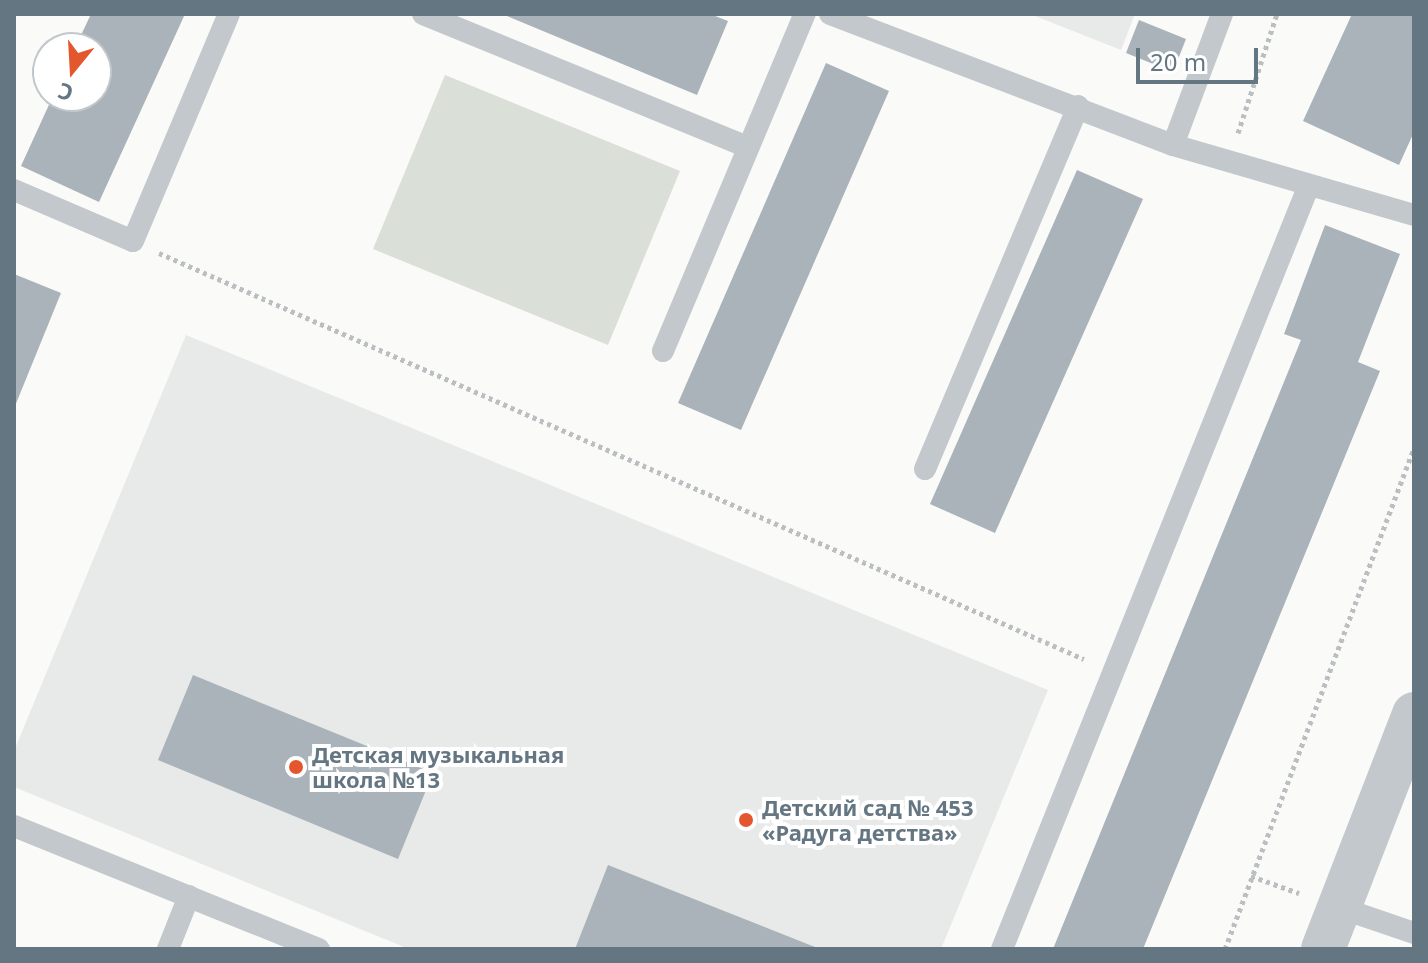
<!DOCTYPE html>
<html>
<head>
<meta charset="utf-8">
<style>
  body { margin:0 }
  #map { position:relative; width:1428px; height:963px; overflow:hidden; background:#fafaf8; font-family:"Noto Sans",sans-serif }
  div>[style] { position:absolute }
  .built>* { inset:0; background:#e8e9e9 }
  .green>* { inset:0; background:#dadfd7 }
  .building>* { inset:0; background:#aab3b9 }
  .path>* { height:5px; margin-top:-2.5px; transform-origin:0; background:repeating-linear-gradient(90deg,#bbbfc2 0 4px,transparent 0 8px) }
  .service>* { height:22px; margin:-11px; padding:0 11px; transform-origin:11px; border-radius:11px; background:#c3c8cc }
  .minor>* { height:44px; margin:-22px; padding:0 22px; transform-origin:22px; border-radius:22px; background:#c3c8cc }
  .dots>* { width:22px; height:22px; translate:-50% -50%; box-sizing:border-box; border:4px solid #fff; border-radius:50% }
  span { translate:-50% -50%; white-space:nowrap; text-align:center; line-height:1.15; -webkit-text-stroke:8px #fff; paint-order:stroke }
  .poi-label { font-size:22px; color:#657683; font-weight:700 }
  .left { translate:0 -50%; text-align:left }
  .frame { position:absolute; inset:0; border:16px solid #657683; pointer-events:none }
  .north { position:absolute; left:32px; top:32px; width:80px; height:80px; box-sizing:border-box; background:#fff; border:2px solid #c1c8cd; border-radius:50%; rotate:198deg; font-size:22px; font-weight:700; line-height:32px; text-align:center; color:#657683 }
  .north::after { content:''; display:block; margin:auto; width:28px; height:36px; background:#e4572e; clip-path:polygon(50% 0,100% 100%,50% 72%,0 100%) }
  .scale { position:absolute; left:1136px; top:48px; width:122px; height:36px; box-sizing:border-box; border:4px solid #657683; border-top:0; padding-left:10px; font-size:24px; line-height:28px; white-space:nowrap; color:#657683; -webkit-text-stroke:6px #fff; paint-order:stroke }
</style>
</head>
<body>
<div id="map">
  <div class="built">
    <i style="clip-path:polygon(1030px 14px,1135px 14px,1121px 50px)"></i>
    <i style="clip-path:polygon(186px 335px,1048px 690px,941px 949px,409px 949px,14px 787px,14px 751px)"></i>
  </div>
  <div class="green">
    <i style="clip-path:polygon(445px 75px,680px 171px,608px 345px,373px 249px)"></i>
  </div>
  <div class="building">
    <i style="clip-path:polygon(91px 14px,185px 14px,99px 202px,21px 166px,53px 96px,96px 96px,96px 48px,75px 48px)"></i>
    <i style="clip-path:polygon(502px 14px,710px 14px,728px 21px,697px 95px)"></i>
    <i style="clip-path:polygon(1352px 14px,1414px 14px,1414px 132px,1399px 165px,1303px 121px)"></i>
    <i style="clip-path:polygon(1139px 20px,1186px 39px,1173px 72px,1126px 53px)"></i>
    <i style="clip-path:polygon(826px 63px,889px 91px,741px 430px,678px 403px)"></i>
    <i style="clip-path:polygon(1077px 170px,1143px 199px,995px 533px,930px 504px)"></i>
    <i style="clip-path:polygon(1325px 225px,1400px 254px,1358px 362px,1380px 371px,1143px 949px,1053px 949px,1301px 340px,1284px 334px)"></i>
    <i style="clip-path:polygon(14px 274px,61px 293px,15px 406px,14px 405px)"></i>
    <i style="clip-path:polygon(193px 675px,433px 773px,398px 859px,158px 760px)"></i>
    <i style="clip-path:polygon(608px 865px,815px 947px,815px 949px,575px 949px)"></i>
  </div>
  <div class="path">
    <i style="left:1238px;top:133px;width:125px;rotate:-71.9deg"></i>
    <i style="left:159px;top:253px;width:1010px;rotate:23.7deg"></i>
    <i style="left:1251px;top:876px;width:51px;rotate:19.5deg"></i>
    <i style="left:1225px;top:949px;width:535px;rotate:-69.33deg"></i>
  </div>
  <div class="service">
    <i style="left:423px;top:14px;width:351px;rotate:22.3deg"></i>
    <i style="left:830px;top:14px;width:367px;rotate:20.9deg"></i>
    <i style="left:1173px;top:145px;width:251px;rotate:16.2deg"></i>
    <i style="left:1173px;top:145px;width:140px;rotate:-69.5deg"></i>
    <i style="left:14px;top:190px;width:129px;rotate:23.2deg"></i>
    <i style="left:133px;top:241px;width:246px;rotate:-67.1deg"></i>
    <i style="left:663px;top:351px;width:366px;rotate:-67.2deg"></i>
    <i style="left:925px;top:469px;width:394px;rotate:-67.1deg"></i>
    <i style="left:14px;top:826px;width:329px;rotate:22deg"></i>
    <i style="left:1338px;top:907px;width:80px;rotate:18.9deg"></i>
    <i style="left:168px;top:949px;width:57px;rotate:-68.4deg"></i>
    <i style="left:1002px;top:949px;width:823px;rotate:-68.11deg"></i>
  </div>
  <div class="minor">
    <i style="left:1323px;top:949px;width:252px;rotate:-68.8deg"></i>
  </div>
  <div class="dots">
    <i style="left:296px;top:767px;background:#e4572e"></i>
    <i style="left:746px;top:820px;background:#e4572e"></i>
  </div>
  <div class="poi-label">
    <span class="left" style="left:312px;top:767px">Детская музыкальная<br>школа №13</span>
    <span class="left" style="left:762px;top:820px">Детский сад № 453<br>«Радуга детства»</span>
  </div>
  <div class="frame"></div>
  <div class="north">С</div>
  <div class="scale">20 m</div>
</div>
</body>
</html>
